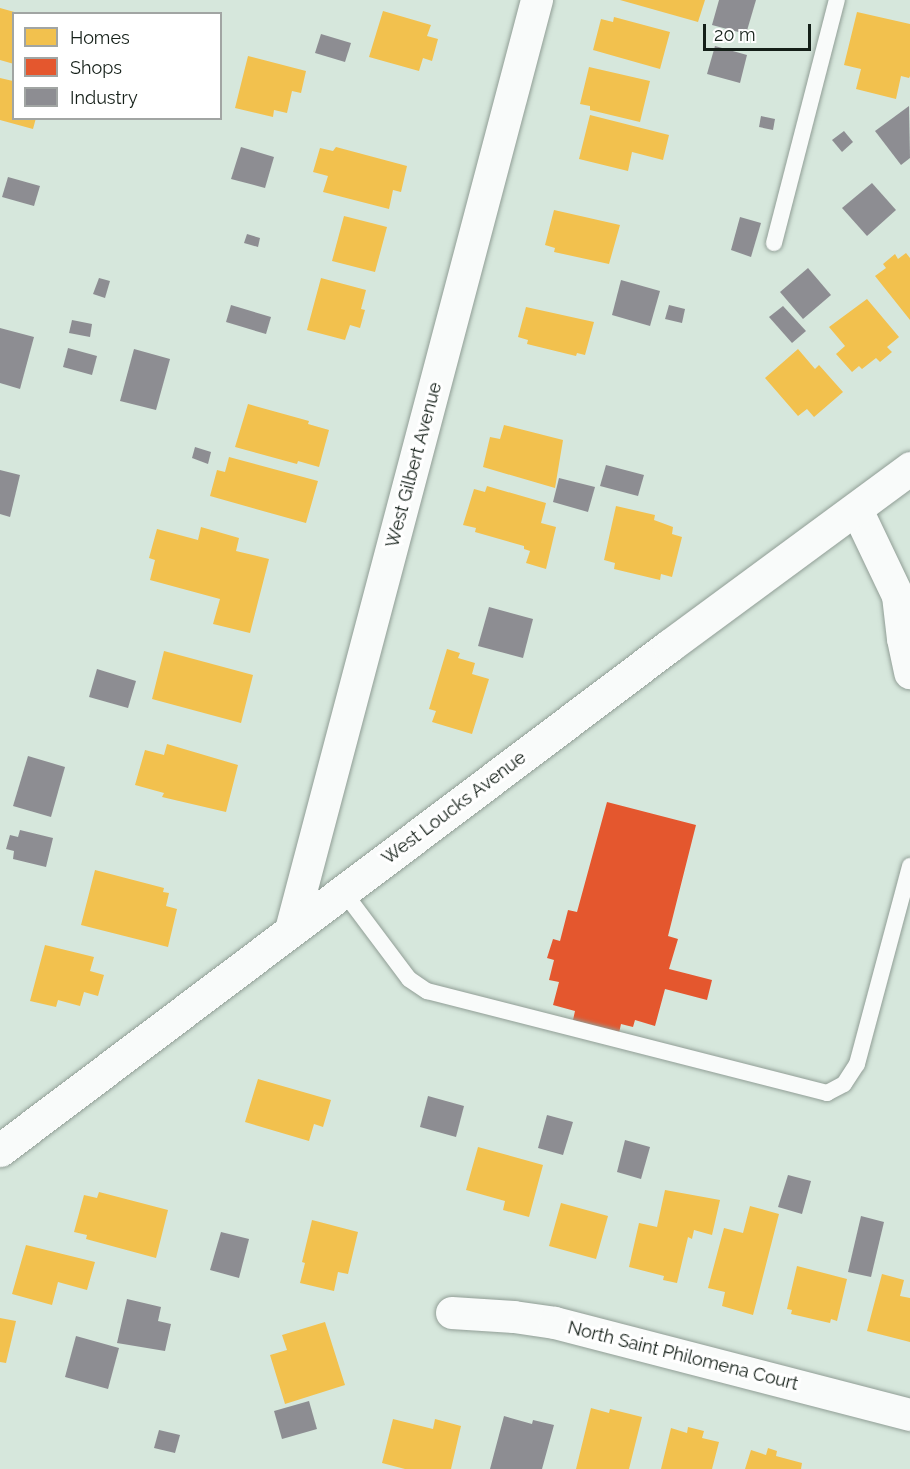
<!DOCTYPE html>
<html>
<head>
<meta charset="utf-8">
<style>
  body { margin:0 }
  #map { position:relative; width:910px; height:1469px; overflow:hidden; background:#d6e7dc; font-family:Raleway,sans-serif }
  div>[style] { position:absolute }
  .homes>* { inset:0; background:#f2c14e }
  .shops>* { inset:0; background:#e4572e }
  .industry>* { inset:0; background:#8d8d92 }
  .roads { filter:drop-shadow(0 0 2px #919e96) drop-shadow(0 0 2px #919e96) }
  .lane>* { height:16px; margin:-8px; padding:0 8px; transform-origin:8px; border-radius:8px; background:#f9fbfa }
  .street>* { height:32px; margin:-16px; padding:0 16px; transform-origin:16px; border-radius:16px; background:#f9fbfa }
  .secondary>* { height:33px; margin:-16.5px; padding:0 16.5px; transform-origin:16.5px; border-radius:16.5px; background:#f9fbfa }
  span { translate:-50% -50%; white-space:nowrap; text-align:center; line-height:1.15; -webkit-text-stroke:6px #fff; paint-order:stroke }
  .street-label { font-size:18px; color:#141f18 }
  .legend { position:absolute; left:12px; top:12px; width:210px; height:108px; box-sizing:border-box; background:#fff; border:2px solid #a1a5a3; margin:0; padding:8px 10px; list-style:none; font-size:18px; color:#141f18 }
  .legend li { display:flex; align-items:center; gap:12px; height:30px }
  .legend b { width:30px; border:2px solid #a1a5a3 }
  .scale { position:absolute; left:703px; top:24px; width:108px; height:27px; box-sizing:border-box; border:3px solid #141f18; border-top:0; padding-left:8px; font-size:18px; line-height:21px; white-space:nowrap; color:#141f18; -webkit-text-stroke:4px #fff; paint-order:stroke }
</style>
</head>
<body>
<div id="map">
  <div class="homes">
    <i style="clip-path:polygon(620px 0,705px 0,698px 22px)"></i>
    <i style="clip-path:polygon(0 8px,18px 13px,14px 14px,14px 64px,0 60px)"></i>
    <i style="clip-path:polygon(383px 11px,431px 25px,427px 36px,438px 39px,432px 61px,423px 58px,419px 71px,369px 57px)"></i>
    <i style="clip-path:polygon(857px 12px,910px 24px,910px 76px,909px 78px,901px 76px,896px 99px,856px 89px,861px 69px,844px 65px)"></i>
    <i style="clip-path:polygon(614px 17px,670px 32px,660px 69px,593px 50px,601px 19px,613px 22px)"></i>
    <i style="clip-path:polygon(248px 56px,306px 71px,301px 93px,292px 91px,287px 113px,274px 110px,273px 117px,235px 108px)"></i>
    <i style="clip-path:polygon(589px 67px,650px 81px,640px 122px,590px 110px,590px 106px,580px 104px)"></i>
    <i style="clip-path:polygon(0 78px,13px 81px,14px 118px,36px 118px,33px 129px,0 120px)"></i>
    <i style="clip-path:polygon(590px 115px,669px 135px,663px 160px,632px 152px,628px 171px,579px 159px)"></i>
    <i style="clip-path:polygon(336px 147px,407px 166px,401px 192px,393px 190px,389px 209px,323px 192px,328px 176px,313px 172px,320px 148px,333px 151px)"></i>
    <i style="clip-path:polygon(554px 210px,620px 225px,609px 264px,554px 252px,555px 248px,545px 245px)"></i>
    <i style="clip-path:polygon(344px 216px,387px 227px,375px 272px,332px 261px)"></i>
    <i style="clip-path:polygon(906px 253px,910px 258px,910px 320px,875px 276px,886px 268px,883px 264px,895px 254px,898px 259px)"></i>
    <i style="clip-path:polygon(321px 278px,366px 290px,361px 309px,365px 310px,360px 328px,350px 325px,345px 340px,307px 330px)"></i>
    <i style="clip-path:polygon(867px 299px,899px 337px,887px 347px,892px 352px,880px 362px,876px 358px,862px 369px,859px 366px,852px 372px,836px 354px,845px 346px,829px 327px)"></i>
    <i style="clip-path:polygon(526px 307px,594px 322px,585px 355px,577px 353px,576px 356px,527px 344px,528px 340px,518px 337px)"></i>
    <i style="clip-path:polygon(798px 349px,815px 369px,819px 365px,843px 392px,814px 417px,807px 409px,798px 416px,765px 378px)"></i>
    <i style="clip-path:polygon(248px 404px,309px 421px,308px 424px,329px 430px,319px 467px,298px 461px,297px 464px,235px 447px)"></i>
    <i style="clip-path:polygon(504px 425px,563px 440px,555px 488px,483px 467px,490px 437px,500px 439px)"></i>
    <i style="clip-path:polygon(229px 457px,318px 481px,306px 523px,210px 496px,217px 470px,225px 472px)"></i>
    <i style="clip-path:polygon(487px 486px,546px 503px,541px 523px,556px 527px,546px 569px,526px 563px,530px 551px,524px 549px,524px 546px,475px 532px,476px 528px,463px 525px,474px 489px,485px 492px)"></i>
    <i style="clip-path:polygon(616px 506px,655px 515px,654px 520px,673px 527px,672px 534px,682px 537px,672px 577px,661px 574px,660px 580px,614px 569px,615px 563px,604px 560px)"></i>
    <i style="clip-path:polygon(201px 527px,239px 538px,236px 551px,269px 559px,250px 633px,213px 624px,220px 599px,150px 580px,155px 560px,149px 558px,157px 529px,198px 540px)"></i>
    <i style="clip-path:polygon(447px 649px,460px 653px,458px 658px,475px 663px,472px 674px,489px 679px,472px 734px,432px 722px,436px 711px,429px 709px)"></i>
    <i style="clip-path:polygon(164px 651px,253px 675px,241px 723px,152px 699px)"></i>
    <i style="clip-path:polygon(167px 744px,238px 765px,226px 812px,162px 797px,164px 793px,135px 785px,145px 750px,164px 755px)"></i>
    <i style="clip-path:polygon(95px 870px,164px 888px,163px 892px,169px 893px,166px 906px,177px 909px,168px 947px,81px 925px)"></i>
    <i style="clip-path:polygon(45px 945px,94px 957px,90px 971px,104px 975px,98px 996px,84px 992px,80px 1006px,58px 1000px,56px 1007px,30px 1001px)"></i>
    <i style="clip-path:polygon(258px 1079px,331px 1100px,323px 1127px,314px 1124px,309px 1141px,245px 1122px)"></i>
    <i style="clip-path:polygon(478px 1147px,543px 1165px,529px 1217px,503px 1210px,505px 1201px,466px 1190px)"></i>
    <i style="clip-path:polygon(665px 1190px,720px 1200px,712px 1235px,694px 1230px,692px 1239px,688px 1237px,677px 1283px,663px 1280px,664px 1276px,629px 1267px,639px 1223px,657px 1227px)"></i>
    <i style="clip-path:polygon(99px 1192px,168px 1210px,156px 1258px,86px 1239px,87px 1235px,74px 1232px,84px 1195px,97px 1198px)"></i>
    <i style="clip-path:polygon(561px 1203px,608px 1216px,596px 1259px,549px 1246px)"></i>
    <i style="clip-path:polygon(750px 1206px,779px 1214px,753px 1315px,722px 1306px,725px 1292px,708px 1288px,724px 1228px,743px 1233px)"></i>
    <i style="clip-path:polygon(312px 1220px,358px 1232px,348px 1274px,338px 1272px,334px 1291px,300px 1283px,305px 1263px,302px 1262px)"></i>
    <i style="clip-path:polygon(26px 1245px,95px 1262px,87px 1290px,58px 1282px,52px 1305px,12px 1294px)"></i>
    <i style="clip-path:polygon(797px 1266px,847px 1279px,837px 1321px,831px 1319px,830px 1323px,791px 1314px,792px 1310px,787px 1309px)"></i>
    <i style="clip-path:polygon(882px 1274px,904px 1280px,900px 1296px,910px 1298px,910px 1342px,867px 1331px)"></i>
    <i style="clip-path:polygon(0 1318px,16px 1321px,6px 1363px,0 1362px)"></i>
    <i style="clip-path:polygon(325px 1322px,345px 1385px,285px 1404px,270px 1355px,287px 1350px,282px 1335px)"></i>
    <i style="clip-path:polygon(591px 1408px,609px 1413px,610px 1409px,642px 1417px,629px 1469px,576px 1469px)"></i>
    <i style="clip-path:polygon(393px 1419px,433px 1429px,435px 1419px,461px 1426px,451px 1469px,405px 1469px,382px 1463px)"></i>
    <i style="clip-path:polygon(688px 1427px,704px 1431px,702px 1438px,719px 1442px,712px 1469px,661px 1469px,671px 1428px,687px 1433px)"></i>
    <i style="clip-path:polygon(768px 1448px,777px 1451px,776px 1456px,802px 1463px,801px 1469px,745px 1469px,751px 1450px,766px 1455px)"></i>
  </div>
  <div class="shops">
    <i style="clip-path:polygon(607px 802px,696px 825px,668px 936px,678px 939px,669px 969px,712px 980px,707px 1000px,665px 989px,655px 1026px,635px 1020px,633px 1027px,621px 1024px,619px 1033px,573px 1020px,575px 1011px,553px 1005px,559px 982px,549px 980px,554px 960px,547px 958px,553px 939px,560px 941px,568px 910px,577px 912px)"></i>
  </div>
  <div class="industry">
    <i style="clip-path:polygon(719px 0,756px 0,746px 34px,712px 25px)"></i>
    <i style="clip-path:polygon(321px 34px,351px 43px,345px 62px,315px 53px)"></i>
    <i style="clip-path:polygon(715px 46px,747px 55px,740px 83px,707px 74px)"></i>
    <i style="clip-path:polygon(909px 106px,910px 158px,901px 165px,875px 131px)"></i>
    <i style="clip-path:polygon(761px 116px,775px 119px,773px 130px,759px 127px)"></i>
    <i style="clip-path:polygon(844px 131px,853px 142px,842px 152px,832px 140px)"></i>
    <i style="clip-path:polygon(241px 147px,274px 157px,265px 188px,231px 179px)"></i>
    <i style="clip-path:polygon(8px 177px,40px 186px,34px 206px,2px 197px)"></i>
    <i style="clip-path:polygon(872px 183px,896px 210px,867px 236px,842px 208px)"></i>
    <i style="clip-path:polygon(740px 217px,761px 223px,751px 257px,731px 250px)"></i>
    <i style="clip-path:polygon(247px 234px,260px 238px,258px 247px,244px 243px)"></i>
    <i style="clip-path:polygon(808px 268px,831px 295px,803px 319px,780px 292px)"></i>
    <i style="clip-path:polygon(99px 278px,110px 281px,105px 298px,93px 294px)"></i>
    <i style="clip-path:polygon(621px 280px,660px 291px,650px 326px,612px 315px)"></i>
    <i style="clip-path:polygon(231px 305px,271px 317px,266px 334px,226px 322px)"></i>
    <i style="clip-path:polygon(669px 305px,685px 309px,682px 323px,665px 319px)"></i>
    <i style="clip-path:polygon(783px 306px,806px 331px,792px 343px,769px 317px)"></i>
    <i style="clip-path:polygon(72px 320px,92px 324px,90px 337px,69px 333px)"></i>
    <i style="clip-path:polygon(0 328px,34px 337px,20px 389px,0 383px)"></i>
    <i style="clip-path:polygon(68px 348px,97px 356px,92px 375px,63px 367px)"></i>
    <i style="clip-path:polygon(134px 349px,170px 359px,156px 410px,120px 401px)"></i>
    <i style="clip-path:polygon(195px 447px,211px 452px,208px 464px,192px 458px)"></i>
    <i style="clip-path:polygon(606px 465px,644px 475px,638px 496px,600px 486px)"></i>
    <i style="clip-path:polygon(0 470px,20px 475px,10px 517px,0 514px)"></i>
    <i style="clip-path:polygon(559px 478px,595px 487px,588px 512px,553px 502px)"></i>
    <i style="clip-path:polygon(489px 607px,533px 619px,523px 658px,478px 646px)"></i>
    <i style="clip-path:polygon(97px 669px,136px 681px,128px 708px,89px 697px)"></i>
    <i style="clip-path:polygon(28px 756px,65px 767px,51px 817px,13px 806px)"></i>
    <i style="clip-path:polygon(20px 830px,53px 838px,46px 867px,13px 859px,14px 851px,6px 849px,10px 835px,18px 837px)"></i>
    <i style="clip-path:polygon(428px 1096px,464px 1106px,456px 1137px,420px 1127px)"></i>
    <i style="clip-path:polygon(547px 1115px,573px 1122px,563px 1155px,538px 1148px)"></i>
    <i style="clip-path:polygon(625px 1140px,650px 1147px,641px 1179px,617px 1172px)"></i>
    <i style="clip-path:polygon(788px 1175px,811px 1181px,802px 1214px,778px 1207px)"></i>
    <i style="clip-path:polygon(861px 1216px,884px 1222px,871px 1277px,848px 1272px)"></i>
    <i style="clip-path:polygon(221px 1232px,249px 1239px,239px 1278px,210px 1270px)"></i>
    <i style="clip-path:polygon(127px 1299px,161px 1307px,158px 1321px,171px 1324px,165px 1351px,117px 1343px)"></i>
    <i style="clip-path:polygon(76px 1336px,119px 1348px,108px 1389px,65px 1377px)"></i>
    <i style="clip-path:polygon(309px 1401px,317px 1429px,282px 1439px,274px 1411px)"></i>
    <i style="clip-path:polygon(504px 1416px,532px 1424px,533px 1420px,554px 1425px,542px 1469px,490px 1469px)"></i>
    <i style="clip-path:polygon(159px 1430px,180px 1435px,175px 1453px,154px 1448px)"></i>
  </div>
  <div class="roads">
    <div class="lane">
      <i style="left:774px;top:243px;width:251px;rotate:-75.5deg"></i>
      <i style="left:343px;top:891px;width:110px;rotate:53.1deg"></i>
      <i style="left:409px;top:979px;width:22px;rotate:34deg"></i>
      <i style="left:427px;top:991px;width:413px;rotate:14.3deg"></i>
      <i style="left:827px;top:1093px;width:19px;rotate:-28deg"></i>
      <i style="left:844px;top:1084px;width:24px;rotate:-57deg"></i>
      <i style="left:857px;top:1064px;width:205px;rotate:-75deg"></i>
    </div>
    <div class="street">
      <i style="left:857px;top:510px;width:95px;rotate:64.5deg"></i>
      <i style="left:898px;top:596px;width:43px;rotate:83.4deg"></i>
      <i style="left:903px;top:639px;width:35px;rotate:78deg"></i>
      <i style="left:291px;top:930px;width:962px;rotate:-75.18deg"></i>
      <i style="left:452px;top:1313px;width:62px;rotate:3.7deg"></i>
      <i style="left:514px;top:1317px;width:41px;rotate:8.3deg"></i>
      <i style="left:555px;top:1323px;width:367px;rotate:14.5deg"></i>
    </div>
    <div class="secondary">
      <i style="left:0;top:1150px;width:838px;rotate:-36.99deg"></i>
      <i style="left:669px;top:646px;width:300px;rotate:-36.4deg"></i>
    </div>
  </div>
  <div class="street-label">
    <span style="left:414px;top:465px;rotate:-75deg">West Gilbert Avenue</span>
    <span style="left:454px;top:808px;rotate:-37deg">West Loucks Avenue</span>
    <span style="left:683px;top:1356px;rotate:14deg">North Saint Philomena Court</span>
  </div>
  <ul class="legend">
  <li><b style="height:16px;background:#f2c14e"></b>Homes</li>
  <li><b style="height:16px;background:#e4572e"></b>Shops</li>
  <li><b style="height:16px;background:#8d8d92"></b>Industry</li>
  </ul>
  <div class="scale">20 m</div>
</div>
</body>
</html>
